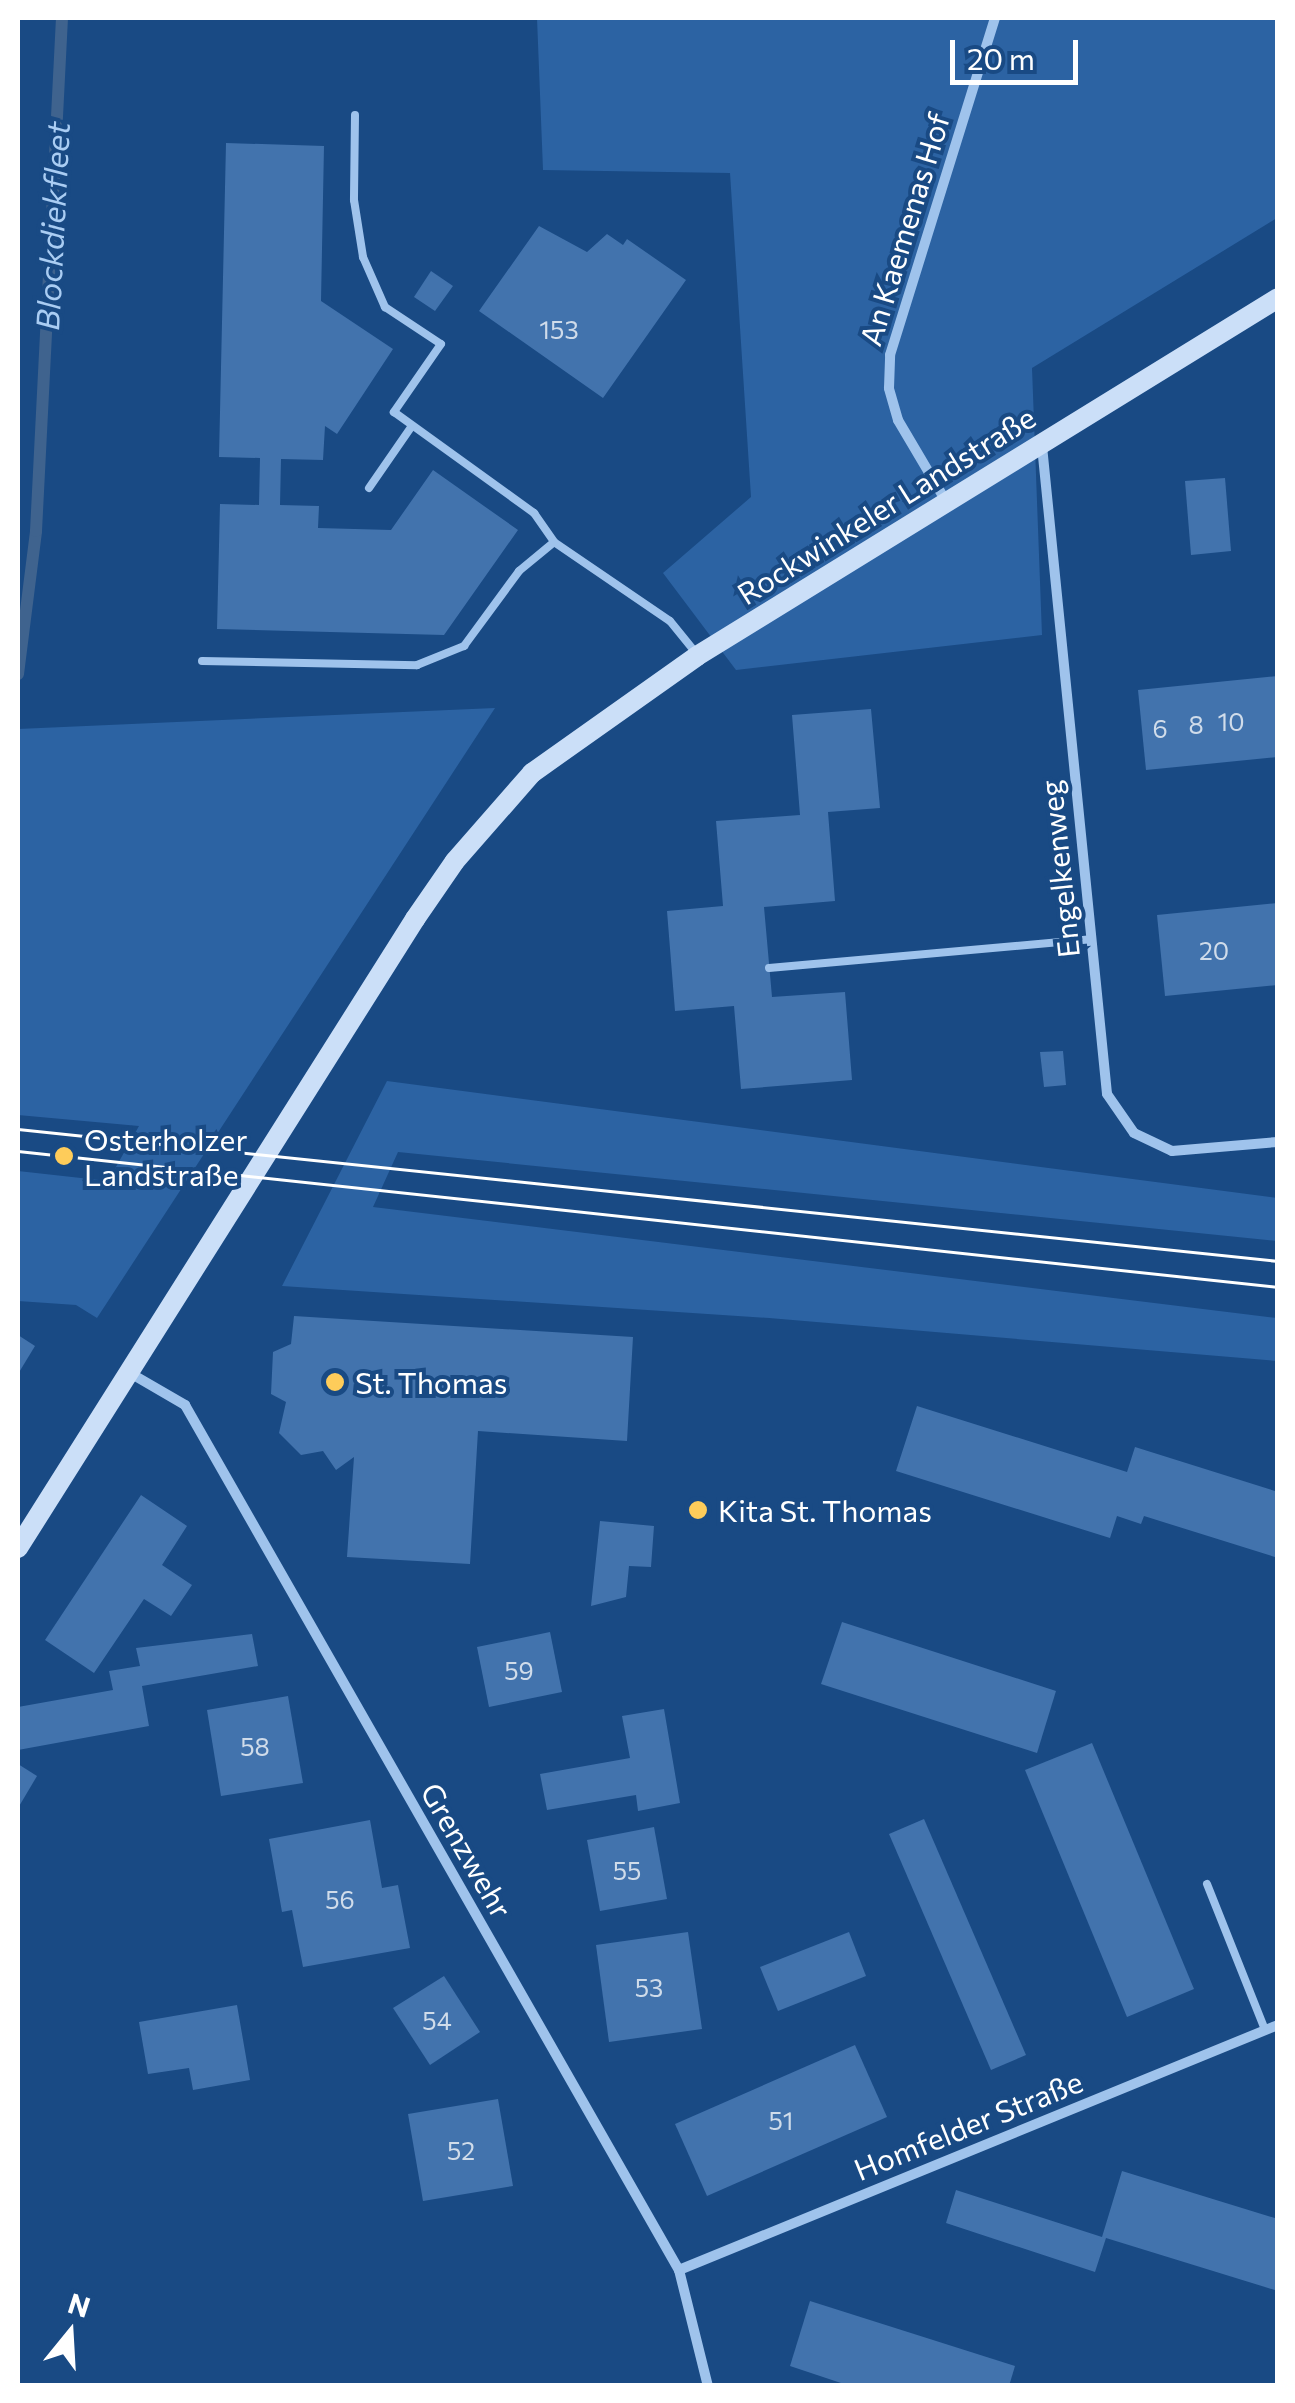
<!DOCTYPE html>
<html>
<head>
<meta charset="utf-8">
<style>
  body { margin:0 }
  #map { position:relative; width:1295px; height:2403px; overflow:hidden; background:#194a84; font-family:Commissioner,sans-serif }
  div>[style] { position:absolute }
  .green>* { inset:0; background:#2c63a3 }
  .stream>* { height:12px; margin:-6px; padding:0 6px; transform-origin:6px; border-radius:6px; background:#3f638e }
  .building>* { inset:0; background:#4273ad }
  .lane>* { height:8px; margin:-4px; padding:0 4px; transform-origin:4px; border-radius:4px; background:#9fc3ec }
  .street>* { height:10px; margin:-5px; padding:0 5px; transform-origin:5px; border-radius:5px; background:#9fc3ec }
  .secondary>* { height:20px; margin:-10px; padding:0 10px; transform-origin:10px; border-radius:10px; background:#cbdff8 }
  .tram>* { height:2.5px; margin:-1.25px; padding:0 1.25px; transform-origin:1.25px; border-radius:1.25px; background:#fff }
  .dots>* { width:28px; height:28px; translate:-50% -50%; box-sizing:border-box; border:5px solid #194a84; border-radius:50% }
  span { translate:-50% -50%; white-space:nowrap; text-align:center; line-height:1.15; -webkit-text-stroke:8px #194a84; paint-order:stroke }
  .number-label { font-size:25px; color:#d0dcea }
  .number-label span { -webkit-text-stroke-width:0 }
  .street-label { font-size:30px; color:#fff }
  .poi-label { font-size:30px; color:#fff }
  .left { translate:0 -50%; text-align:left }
  .water-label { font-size:32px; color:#aacdf3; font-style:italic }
  .frame { position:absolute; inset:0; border:20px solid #fff; pointer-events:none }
  .north { position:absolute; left:20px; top:2283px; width:100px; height:100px; -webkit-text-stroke:8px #194a84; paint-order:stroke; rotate:18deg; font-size:28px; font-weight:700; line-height:40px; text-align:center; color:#fff }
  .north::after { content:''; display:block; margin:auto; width:35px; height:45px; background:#fff; clip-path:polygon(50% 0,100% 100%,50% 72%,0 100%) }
  .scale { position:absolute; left:950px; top:40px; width:128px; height:45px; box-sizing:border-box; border:5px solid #fff; border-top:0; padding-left:12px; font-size:30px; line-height:35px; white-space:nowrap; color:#fff; -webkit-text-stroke:8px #194a84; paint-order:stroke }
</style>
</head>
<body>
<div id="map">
  <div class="green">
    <i style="clip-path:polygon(537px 18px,1277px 18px,1277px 218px,1032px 368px,1042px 635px,736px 670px,663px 573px,751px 497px,730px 173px,543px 170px)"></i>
    <i style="clip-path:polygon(495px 708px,97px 1318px,76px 1305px,18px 1301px,18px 1171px,108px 1181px,139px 1126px,18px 1115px,18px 729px)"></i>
    <i style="clip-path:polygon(387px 1081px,1277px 1198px,1277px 1241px,398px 1152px,373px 1207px,1277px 1318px,1277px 1361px,769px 1318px,282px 1286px)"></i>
  </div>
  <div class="stream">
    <i style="left:18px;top:674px;width:144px;rotate:-82.8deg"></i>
    <i style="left:36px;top:531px;width:514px;rotate:-87.1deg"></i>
  </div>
  <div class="building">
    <i style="clip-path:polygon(226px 143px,324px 146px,321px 301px,393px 349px,337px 434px,325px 426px,323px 460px,281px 459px,280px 505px,319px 506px,318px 528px,391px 530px,433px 470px,518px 530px,444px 635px,217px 629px,220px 504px,259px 505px,260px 458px,219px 457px)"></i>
    <i style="clip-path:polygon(539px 226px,587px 252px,607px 234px,623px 245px,627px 239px,686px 280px,603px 398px,479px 311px)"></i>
    <i style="clip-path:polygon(431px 271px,453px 286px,435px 311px,414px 297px)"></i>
    <i style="clip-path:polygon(1225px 478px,1231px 551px,1191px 555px,1185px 481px)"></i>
    <i style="clip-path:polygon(1278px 676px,1278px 757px,1146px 770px,1138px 690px)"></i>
    <i style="clip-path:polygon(871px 709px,880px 808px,828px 812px,835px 901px,764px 907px,772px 997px,845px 992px,852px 1080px,741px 1089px,734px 1006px,675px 1011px,667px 911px,723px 906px,716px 821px,800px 815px,792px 715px)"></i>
    <i style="clip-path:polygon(1278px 903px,1278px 985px,1165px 996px,1157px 915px)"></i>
    <i style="clip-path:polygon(1063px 1051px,1066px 1085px,1044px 1087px,1040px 1052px)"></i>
    <i style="clip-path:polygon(294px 1316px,633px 1337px,627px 1441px,478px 1431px,470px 1564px,347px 1557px,354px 1457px,336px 1470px,323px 1451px,301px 1455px,279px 1433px,286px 1402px,271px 1394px,273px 1352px,291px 1344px)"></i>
    <i style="clip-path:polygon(18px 1335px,35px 1346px,18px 1374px)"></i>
    <i style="clip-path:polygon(917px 1406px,1127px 1472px,1135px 1447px,1278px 1492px,1278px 1558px,1144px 1516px,1141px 1524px,1117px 1516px,1110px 1538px,896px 1471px)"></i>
    <i style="clip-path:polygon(141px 1495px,187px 1526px,162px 1565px,192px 1585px,171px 1616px,144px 1599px,94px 1673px,45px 1640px)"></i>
    <i style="clip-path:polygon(600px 1521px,654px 1526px,651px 1567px,629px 1566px,626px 1597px,591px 1606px)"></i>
    <i style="clip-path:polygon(842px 1622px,1056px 1691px,1037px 1753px,821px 1684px)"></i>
    <i style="clip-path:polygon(550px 1632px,562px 1692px,489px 1707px,477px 1647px)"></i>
    <i style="clip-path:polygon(252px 1634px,258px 1666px,142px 1686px,149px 1726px,18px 1750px,18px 1707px,113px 1690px,109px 1671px,140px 1666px,136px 1648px)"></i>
    <i style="clip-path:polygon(288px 1696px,303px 1783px,221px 1796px,207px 1710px)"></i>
    <i style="clip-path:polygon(664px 1709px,680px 1803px,638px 1811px,636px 1795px,547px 1810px,540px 1774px,630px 1758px,622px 1716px)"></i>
    <i style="clip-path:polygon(1092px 1743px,1194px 1989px,1127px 2017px,1025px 1770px)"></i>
    <i style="clip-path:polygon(18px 1764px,37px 1776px,18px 1808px)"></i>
    <i style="clip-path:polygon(924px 1819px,1026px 2055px,991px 2070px,889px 1834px)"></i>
    <i style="clip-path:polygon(370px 1820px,382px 1888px,398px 1885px,410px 1948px,303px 1967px,292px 1910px,282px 1912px,269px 1839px)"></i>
    <i style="clip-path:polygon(654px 1827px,667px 1899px,600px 1911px,587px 1840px)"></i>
    <i style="clip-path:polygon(688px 1932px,702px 2029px,609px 2042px,596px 1945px)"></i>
    <i style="clip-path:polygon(849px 1932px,866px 1976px,778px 2011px,760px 1967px)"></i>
    <i style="clip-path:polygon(444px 1976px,480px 2032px,430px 2065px,393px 2008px)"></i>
    <i style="clip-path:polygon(237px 2005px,250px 2080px,193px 2090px,189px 2068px,148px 2074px,139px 2022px)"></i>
    <i style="clip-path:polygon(855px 2045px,887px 2117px,707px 2196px,675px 2124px)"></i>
    <i style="clip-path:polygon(498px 2099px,513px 2186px,423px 2201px,408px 2114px)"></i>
    <i style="clip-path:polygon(1122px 2171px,1278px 2219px,1278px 2291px,1106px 2238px,1095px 2272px,946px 2223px,956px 2190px,1102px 2237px)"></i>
    <i style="clip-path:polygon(810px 2301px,1015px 2366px,1009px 2386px,850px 2386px,790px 2366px)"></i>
  </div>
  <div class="lane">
    <i style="left:355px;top:115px;width:85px;rotate:90.7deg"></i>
    <i style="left:354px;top:200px;width:58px;rotate:81deg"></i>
    <i style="left:363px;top:257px;width:55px;rotate:66.3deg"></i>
    <i style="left:385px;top:307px;width:67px;rotate:33.5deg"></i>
    <i style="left:441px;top:344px;width:83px;rotate:124.7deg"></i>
    <i style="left:394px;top:412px;width:173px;rotate:35.8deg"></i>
    <i style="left:534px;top:513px;width:35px;rotate:55deg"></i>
    <i style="left:554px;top:542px;width:140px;rotate:34.3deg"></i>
    <i style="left:670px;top:621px;width:40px;rotate:51deg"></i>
    <i style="left:369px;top:488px;width:75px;rotate:-55.3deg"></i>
    <i style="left:202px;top:661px;width:215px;rotate:1.1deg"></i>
    <i style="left:417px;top:665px;width:51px;rotate:-22deg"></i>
    <i style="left:464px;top:646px;width:93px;rotate:-53.7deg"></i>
    <i style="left:519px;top:571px;width:45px;rotate:-39.6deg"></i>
    <i style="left:769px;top:968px;width:323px;rotate:-5.1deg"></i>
    <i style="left:1207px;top:1884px;width:157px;rotate:68.3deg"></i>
  </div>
  <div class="street">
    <i style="left:1042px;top:446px;width:651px;rotate:84.27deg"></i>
    <i style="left:1107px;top:1094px;width:47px;rotate:55.3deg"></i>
    <i style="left:1134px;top:1133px;width:42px;rotate:25.3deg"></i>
    <i style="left:1172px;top:1151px;width:106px;rotate:-4.9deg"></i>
    <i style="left:947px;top:503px;width:96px;rotate:-120.6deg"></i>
    <i style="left:898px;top:420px;width:33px;rotate:-106deg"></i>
    <i style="left:889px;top:388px;width:33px;rotate:-88deg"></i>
    <i style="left:890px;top:355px;width:353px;rotate:-72.7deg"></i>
    <i style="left:130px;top:1373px;width:64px;rotate:30.2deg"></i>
    <i style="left:185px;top:1405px;width:996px;rotate:60.27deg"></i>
    <i style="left:679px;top:2270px;width:120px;rotate:76deg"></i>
    <i style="left:679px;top:2270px;width:647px;rotate:-22.25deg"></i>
  </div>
  <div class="secondary">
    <i style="left:18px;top:1548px;width:744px;rotate:-57.74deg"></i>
    <i style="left:415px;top:919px;width:70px;rotate:-55.4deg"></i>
    <i style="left:455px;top:861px;width:117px;rotate:-48.8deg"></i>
    <i style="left:532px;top:773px;width:202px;rotate:-35.3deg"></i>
    <i style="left:697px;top:656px;width:682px;rotate:-31.64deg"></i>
  </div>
  <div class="tram">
    <i style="left:18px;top:1129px;width:1267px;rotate:5.98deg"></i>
    <i style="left:18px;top:1151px;width:1267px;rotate:6.16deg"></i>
  </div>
  <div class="dots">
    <i style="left:64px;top:1156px;background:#fecc5a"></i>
    <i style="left:335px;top:1382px;background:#fecc5a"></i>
    <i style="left:698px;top:1510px;background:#fecc5a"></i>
  </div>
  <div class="number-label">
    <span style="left:559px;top:329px">153</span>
    <span style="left:1231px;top:721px">10</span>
    <span style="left:1196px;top:724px">8</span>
    <span style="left:1160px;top:728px">6</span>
    <span style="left:1214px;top:950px">20</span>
    <span style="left:519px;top:1670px">59</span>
    <span style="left:255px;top:1746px">58</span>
    <span style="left:627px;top:1870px">55</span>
    <span style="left:340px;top:1899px">56</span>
    <span style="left:649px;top:1987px">53</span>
    <span style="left:437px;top:2020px">54</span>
    <span style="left:781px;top:2120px">51</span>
    <span style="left:461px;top:2150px">52</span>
  </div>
  <div class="street-label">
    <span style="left:904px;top:229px;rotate:-73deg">An Kaemenas Hof</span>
    <span style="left:886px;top:505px;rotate:-32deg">Rockwinkeler Landstraße</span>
    <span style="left:1059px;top:869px;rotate:-96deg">Engelkenweg</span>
    <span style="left:467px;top:1850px;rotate:60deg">Grenzwehr</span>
    <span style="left:968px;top:2125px;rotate:-22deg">Homfelder Straße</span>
  </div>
  <div class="poi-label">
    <span class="left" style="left:84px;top:1156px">Osterholzer<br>Landstraße</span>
    <span class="left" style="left:355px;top:1382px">St. Thomas</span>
    <span class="left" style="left:718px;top:1510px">Kita St. Thomas</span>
  </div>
  <div class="water-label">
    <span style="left:52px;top:226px;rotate:-87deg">Blockdiekfleet</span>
  </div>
  <div class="frame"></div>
  <div class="north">N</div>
  <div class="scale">20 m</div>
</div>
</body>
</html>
